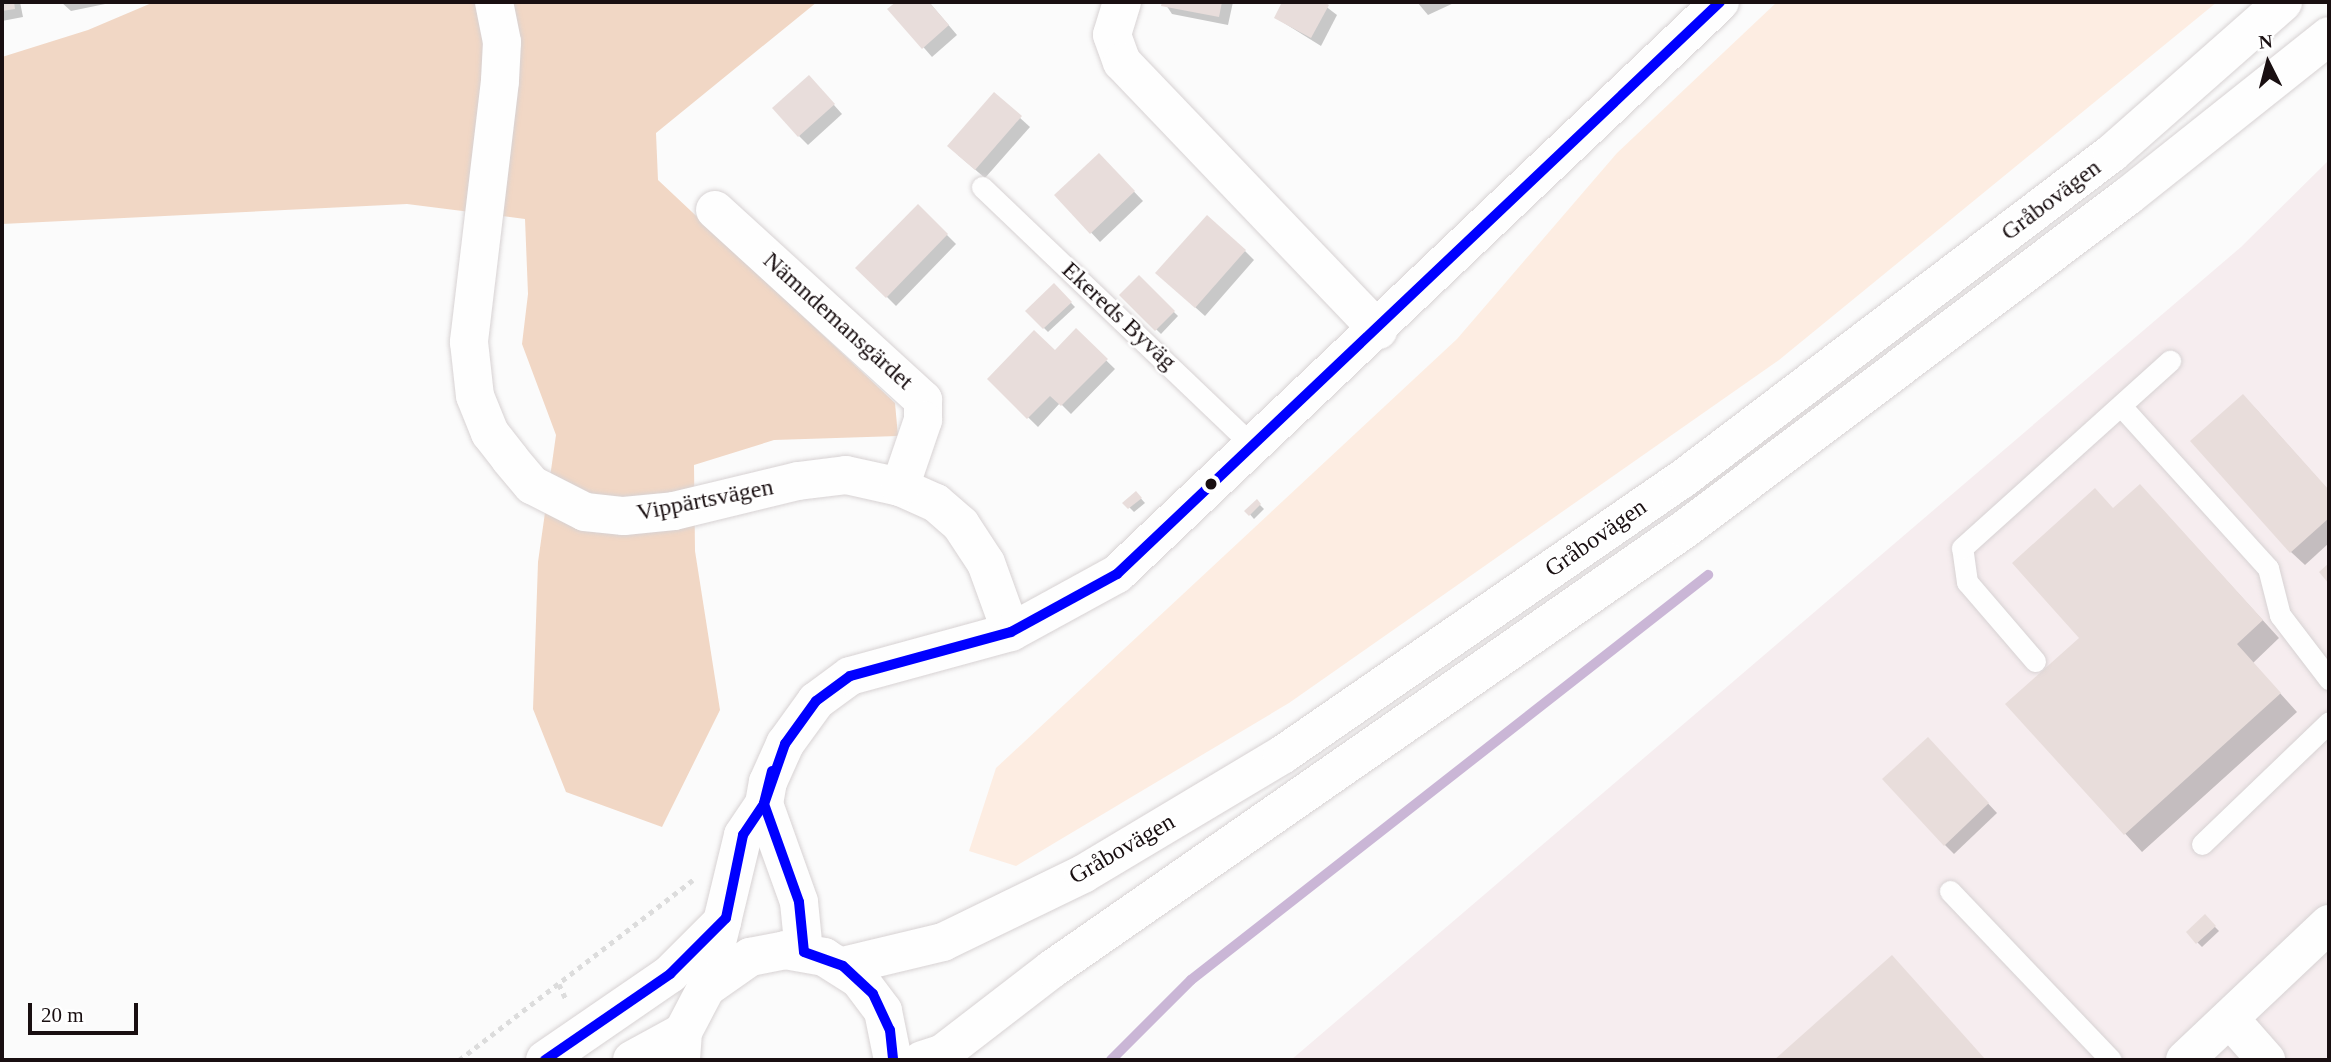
<!DOCTYPE html>
<html>
<head>
<meta charset="utf-8">
<style>
  body { margin:0 }
  #map { position:relative; width:2331px; height:1062px; overflow:hidden; background:#fbfbfb; font-family:"Times New Roman",serif }
  div>[style] { position:absolute }
  .built>* { inset:0; background:#f6edef }
  .green>* { inset:0; background:#fdede2 }
  .forest>* { inset:0; background:#f1d7c5 }
  .shadow>* { inset:0; background:#0003 }
  .stream>* { height:10px; margin:-5px; padding:0 5px; transform-origin:5px; border-radius:5px; background:#cab6d6 }
  .building>* { inset:0; background:#e8dddb }
  .path>* { height:4.5px; margin-top:-2.25px; transform-origin:0; background:repeating-linear-gradient(90deg,#dcdcdc 0 5px,transparent 0 10px) }
  .roads { filter:drop-shadow(0 0 2px #d7d2d3) drop-shadow(0 0 2px #d7d2d3) }
  .service>* { height:21px; margin:-10.5px; padding:0 10.5px; transform-origin:10.5px; border-radius:10.5px; background:#fefefe }
  .minor>* { height:38px; margin:-19px; padding:0 19px; transform-origin:19px; border-radius:19px; background:#fefefe }
  .secondary>* { height:38px; margin:-19px; padding:0 19px; transform-origin:19px; border-radius:19px; background:#fefefe }
  .bus-1>* { height:10px; margin:-5px; padding:0 5px; transform-origin:5px; border-radius:5px; background:#00f }
  .dots>* { width:19px; height:19px; translate:-50% -50%; box-sizing:border-box; border:4px solid #fff; border-radius:50% }
  span { translate:-50% -50%; white-space:nowrap; text-align:center; line-height:1.15; -webkit-text-stroke:5px #fff; paint-order:stroke }
  .street-label { font-size:24px; color:#190f11 }
  .frame { position:absolute; inset:0; border:4px solid #190f11; pointer-events:none }
  .north { position:absolute; left:2233px; top:28px; width:70px; height:70px; -webkit-text-stroke:5px #fff; paint-order:stroke; rotate:354deg; font-size:19px; font-weight:700; line-height:28px; text-align:center; color:#190f11 }
  .north::after { content:''; display:block; margin:auto; width:24px; height:32px; background:#190f11; clip-path:polygon(50% 0,100% 100%,50% 72%,0 100%) }
  .scale { position:absolute; left:28px; top:1003px; width:110px; height:32px; box-sizing:border-box; border:4px solid #190f11; border-top:0; padding-left:9px; font-size:21px; line-height:24px; white-space:nowrap; color:#190f11; -webkit-text-stroke:5px #fff; paint-order:stroke }
</style>
</head>
<body>
<div id="map">
  <div class="built">
    <i style="clip-path:polygon(2329px 160px,2329px 1060px,1291px 1060px,2241px 247px)"></i>
  </div>
  <div class="green">
    <i style="clip-path:polygon(1777px 2px,2217px 2px,1779px 360px,1289px 703px,1016px 866px,969px 851px,996px 768px,1457px 339px,1617px 153px)"></i>
  </div>
  <div class="forest">
    <i style="clip-path:polygon(154px 2px,817px 2px,656px 133px,658px 180px,895px 403px,898px 436px,774px 440px,694px 465px,695px 551px,720px 710px,662px 827px,566px 792px,533px 709px,538px 562px,556px 435px,522px 344px,528px 294px,525px 219px,407px 204px,2px 224px,2px 57px,88px 30px)"></i>
  </div>
  <div class="shadow">
    <i style="clip-path:polygon(2px 2px,20px 2px,23px 17px,2px 21px)"></i>
    <i style="clip-path:polygon(61px 2px,110px 2px,110px 3px,71px 11px)"></i>
    <i style="clip-path:polygon(898px 2px,929px 2px,957px 35px,932px 57px,890px 9px)"></i>
    <i style="clip-path:polygon(1164px 2px,1233px 2px,1228px 25px,1172px 14px)"></i>
    <i style="clip-path:polygon(1284px 2px,1320px 2px,1337px 15px,1321px 46px,1276px 18px)"></i>
    <i style="clip-path:polygon(1417px 2px,1456px 2px,1428px 15px)"></i>
    <i style="clip-path:polygon(817px 86px,842px 114px,808px 145px,799px 136px)"></i>
    <i style="clip-path:polygon(994px 94px,1030px 127px,985px 178px,958px 155px)"></i>
    <i style="clip-path:polygon(1099px 155px,1143px 201px,1100px 242px,1056px 195px)"></i>
    <i style="clip-path:polygon(918px 206px,956px 244px,896px 306px,858px 268px)"></i>
    <i style="clip-path:polygon(1245px 251px,1254px 260px,1205px 316px,1167px 282px)"></i>
    <i style="clip-path:polygon(1139px 278px,1178px 316px,1161px 334px,1121px 295px)"></i>
    <i style="clip-path:polygon(1054px 285px,1075px 307px,1048px 332px,1027px 311px)"></i>
    <i style="clip-path:polygon(1076px 331px,1115px 369px,1071px 414px,1060px 403px,1038px 427px,989px 379px,1055px 353px)"></i>
    <i style="clip-path:polygon(2256px 409px,2329px 491px,2329px 543px,2305px 565px,2291px 552px)"></i>
    <i style="clip-path:polygon(1136px 493px,1145px 503px,1134px 512px,1125px 503px)"></i>
    <i style="clip-path:polygon(1257px 502px,1264px 509px,1254px 519px,1247px 511px)"></i>
    <i style="clip-path:polygon(2157px 504px,2279px 638px,2253px 663px,2297px 712px,2142px 852px,2008px 705px,2082px 638px,2114px 509px)"></i>
    <i style="clip-path:polygon(1936px 748px,1997px 813px,1954px 854px,1945px 845px)"></i>
    <i style="clip-path:polygon(2205px 917px,2219px 931px,2202px 947px,2188px 933px)"></i>
    <i style="clip-path:polygon(1892px 958px,1985px 1060px,1777px 1060px)"></i>
  </div>
  <div class="stream">
    <i style="left:1111px;top:1060px;width:113px;rotate:-45deg"></i>
    <i style="left:1191px;top:980px;width:657px;rotate:-38.07deg"></i>
  </div>
  <div class="building">
    <i style="clip-path:polygon(2px 2px,14px 2px,15px 9px,2px 11px)"></i>
    <i style="clip-path:polygon(896px 2px,929px 2px,949px 25px,922px 49px,887px 9px)"></i>
    <i style="clip-path:polygon(1162px 2px,1222px 2px,1219px 17px,1161px 6px)"></i>
    <i style="clip-path:polygon(1282px 2px,1324px 2px,1329px 5px,1311px 38px,1274px 18px)"></i>
    <i style="clip-path:polygon(809px 75px,835px 104px,798px 137px,772px 108px)"></i>
    <i style="clip-path:polygon(994px 92px,1022px 116px,975px 170px,947px 146px)"></i>
    <i style="clip-path:polygon(1099px 153px,1135px 191px,1090px 234px,1054px 195px)"></i>
    <i style="clip-path:polygon(918px 204px,948px 234px,886px 298px,855px 268px)"></i>
    <i style="clip-path:polygon(1207px 215px,1246px 250px,1195px 308px,1155px 273px)"></i>
    <i style="clip-path:polygon(1139px 275px,1175px 311px,1155px 331px,1119px 295px)"></i>
    <i style="clip-path:polygon(1054px 283px,1072px 302px,1043px 329px,1025px 311px)"></i>
    <i style="clip-path:polygon(1076px 328px,1108px 359px,1061px 406px,1050px 396px,1027px 419px,987px 379px,1034px 330px,1055px 350px)"></i>
    <i style="clip-path:polygon(2243px 394px,2329px 490px,2329px 518px,2290px 553px,2190px 441px)"></i>
    <i style="clip-path:polygon(2140px 484px,2263px 620px,2237px 644px,2281px 693px,2124px 835px,2005px 704px,2079px 638px,2012px 563px,2095px 488px,2113px 508px)"></i>
    <i style="clip-path:polygon(1136px 491px,1142px 498px,1128px 509px,1122px 503px)"></i>
    <i style="clip-path:polygon(1257px 499px,1261px 504px,1249px 516px,1244px 511px)"></i>
    <i style="clip-path:polygon(2329px 563px,2329px 584px,2319px 572px)"></i>
    <i style="clip-path:polygon(1928px 737px,1989px 803px,1944px 846px,1882px 779px)"></i>
    <i style="clip-path:polygon(2205px 914px,2216px 926px,2196px 944px,2186px 932px)"></i>
    <i style="clip-path:polygon(1892px 955px,1986px 1060px,1774px 1060px)"></i>
  </div>
  <div class="path">
    <i style="left:559px;top:984px;width:19px;rotate:65deg"></i>
    <i style="left:459px;top:1060px;width:295px;rotate:-37.6deg"></i>
  </div>
  <div class="roads">
    <div class="service">
      <i style="left:982px;top:187px;width:375px;rotate:43.7deg"></i>
      <i style="left:2121px;top:406px;width:219px;rotate:47.8deg"></i>
      <i style="left:2268px;top:568px;width:49px;rotate:75.7deg"></i>
      <i style="left:2280px;top:615px;width:81px;rotate:52.6deg"></i>
      <i style="left:2035px;top:661px;width:104px;rotate:-130.7deg"></i>
      <i style="left:1967px;top:582px;width:34px;rotate:-98deg"></i>
      <i style="left:1962px;top:548px;width:280px;rotate:-42deg"></i>
      <i style="left:2202px;top:844px;width:176px;rotate:-43.8deg"></i>
      <i style="left:1950px;top:891px;width:233px;rotate:46.4deg"></i>
    </div>
    <div class="minor">
      <i style="left:494px;top:2px;width:41px;rotate:78.7deg"></i>
      <i style="left:502px;top:42px;width:39px;rotate:93deg"></i>
      <i style="left:500px;top:81px;width:263px;rotate:96.8deg"></i>
      <i style="left:469px;top:342px;width:54px;rotate:83.7deg"></i>
      <i style="left:475px;top:396px;width:40px;rotate:68deg"></i>
      <i style="left:490px;top:433px;width:33px;rotate:52deg"></i>
      <i style="left:510px;top:459px;width:34px;rotate:50deg"></i>
      <i style="left:532px;top:485px;width:59px;rotate:27deg"></i>
      <i style="left:585px;top:512px;width:39px;rotate:6deg"></i>
      <i style="left:624px;top:516px;width:50px;rotate:-5.7deg"></i>
      <i style="left:674px;top:511px;width:128px;rotate:-13.6deg"></i>
      <i style="left:798px;top:481px;width:48px;rotate:-7.1deg"></i>
      <i style="left:846px;top:475px;width:55px;rotate:12.5deg"></i>
      <i style="left:900px;top:487px;width:39px;rotate:24deg"></i>
      <i style="left:936px;top:503px;width:33px;rotate:41deg"></i>
      <i style="left:961px;top:525px;width:45px;rotate:56.7deg"></i>
      <i style="left:986px;top:563px;width:73px;rotate:70.1deg"></i>
      <i style="left:1122px;top:2px;width:34px;rotate:107deg"></i>
      <i style="left:1112px;top:35px;width:29px;rotate:70deg"></i>
      <i style="left:1122px;top:62px;width:371px;rotate:46.3deg"></i>
      <i style="left:715px;top:210px;width:282px;rotate:42.4deg"></i>
      <i style="left:923px;top:400px;width:20px;rotate:90deg"></i>
      <i style="left:923px;top:420px;width:71px;rotate:108.9deg"></i>
      <i style="left:764px;top:804px;width:104px;rotate:70.3deg"></i>
      <i style="left:799px;top:902px;width:50px;rotate:84.3deg"></i>
      <i style="left:706px;top:988px;width:157px;rotate:-76.4deg"></i>
      <i style="left:743px;top:835px;width:37px;rotate:-56deg"></i>
      <i style="left:764px;top:804px;width:22px;rotate:-80deg"></i>
      <i style="left:768px;top:782px;width:42px;rotate:-65.9deg"></i>
      <i style="left:785px;top:744px;width:53px;rotate:-54.2deg"></i>
      <i style="left:816px;top:701px;width:42px;rotate:-36.3deg"></i>
      <i style="left:850px;top:676px;width:167px;rotate:-15.3deg"></i>
      <i style="left:1011px;top:632px;width:121px;rotate:-28.7deg"></i>
      <i style="left:1117px;top:574px;width:831px;rotate:-43.49deg"></i>
      <i style="left:2230px;top:1019px;width:55px;rotate:48.7deg"></i>
      <i style="left:545px;top:1060px;width:152px;rotate:-34.5deg"></i>
      <i style="left:670px;top:974px;width:74px;rotate:-45deg"></i>
      <i style="left:2185px;top:1060px;width:198px;rotate:-43.4deg"></i>
    </div>
    <div class="secondary">
      <i style="left:843px;top:966px;width:103px;rotate:-13.5deg"></i>
      <i style="left:943px;top:942px;width:156px;rotate:-25.9deg"></i>
      <i style="left:1083px;top:874px;width:232px;rotate:-30.9deg"></i>
      <i style="left:1282px;top:755px;width:485px;rotate:-34.6deg"></i>
      <i style="left:1681px;top:480px;width:541px;rotate:-37.19deg"></i>
      <i style="left:2112px;top:153px;width:228px;rotate:-41.4deg"></i>
      <i style="left:632px;top:1060px;width:58px;rotate:-28.8deg"></i>
      <i style="left:681px;top:1060px;width:28px;rotate:-86deg"></i>
      <i style="left:683px;top:1032px;width:50px;rotate:-62.4deg"></i>
      <i style="left:706px;top:988px;width:54px;rotate:-35.2deg"></i>
      <i style="left:750px;top:957px;width:36px;rotate:-11deg"></i>
      <i style="left:785px;top:950px;width:40px;rotate:10deg"></i>
      <i style="left:824px;top:957px;width:41px;rotate:32.2deg"></i>
      <i style="left:859px;top:979px;width:40px;rotate:53deg"></i>
      <i style="left:883px;top:1011px;width:50px;rotate:78.5deg"></i>
      <i style="left:922px;top:1060px;width:22px;rotate:-18deg"></i>
      <i style="left:943px;top:1053px;width:138px;rotate:-37.6deg"></i>
      <i style="left:1052px;top:969px;width:771px;rotate:-34.8deg"></i>
      <i style="left:1685px;top:529px;width:554px;rotate:-36.93deg"></i>
      <i style="left:2128px;top:196px;width:257px;rotate:-38.5deg"></i>
    </div>
  </div>
  <div class="bus-1">
    <i style="left:772px;top:771px;width:34px;rotate:104deg"></i>
    <i style="left:764px;top:804px;width:104px;rotate:70.3deg"></i>
    <i style="left:799px;top:902px;width:50px;rotate:84.3deg"></i>
    <i style="left:804px;top:952px;width:41px;rotate:19.7deg"></i>
    <i style="left:843px;top:966px;width:41px;rotate:43deg"></i>
    <i style="left:873px;top:994px;width:40px;rotate:65deg"></i>
    <i style="left:890px;top:1030px;width:30px;rotate:84deg"></i>
    <i style="left:545px;top:1060px;width:152px;rotate:-34.5deg"></i>
    <i style="left:670px;top:974px;width:79px;rotate:-45deg"></i>
    <i style="left:726px;top:918px;width:85px;rotate:-78.4deg"></i>
    <i style="left:743px;top:835px;width:37px;rotate:-56deg"></i>
    <i style="left:764px;top:804px;width:64px;rotate:-70.7deg"></i>
    <i style="left:785px;top:744px;width:53px;rotate:-54.2deg"></i>
    <i style="left:816px;top:701px;width:42px;rotate:-36.3deg"></i>
    <i style="left:850px;top:676px;width:167px;rotate:-15.3deg"></i>
    <i style="left:1011px;top:632px;width:121px;rotate:-28.7deg"></i>
    <i style="left:1117px;top:574px;width:831px;rotate:-43.49deg"></i>
  </div>
  <div class="dots">
    <i style="left:1211px;top:484px;background:#190f11"></i>
  </div>
  <div class="street-label">
    <span style="left:2051px;top:200px;rotate:-37deg">Gråbovägen</span>
    <span style="left:1119px;top:316px;rotate:43deg">Ekereds Byväg</span>
    <span style="left:838px;top:321px;rotate:42deg">Nämndemansgärdet</span>
    <span style="left:705px;top:500px;rotate:-11deg">Vippärtsvägen</span>
    <span style="left:1596px;top:538px;rotate:-35deg">Gråbovägen</span>
    <span style="left:1122px;top:849px;rotate:-30deg">Gråbovägen</span>
  </div>
  <div class="frame"></div>
  <div class="north">N</div>
  <div class="scale">20 m</div>
</div>
</body>
</html>
